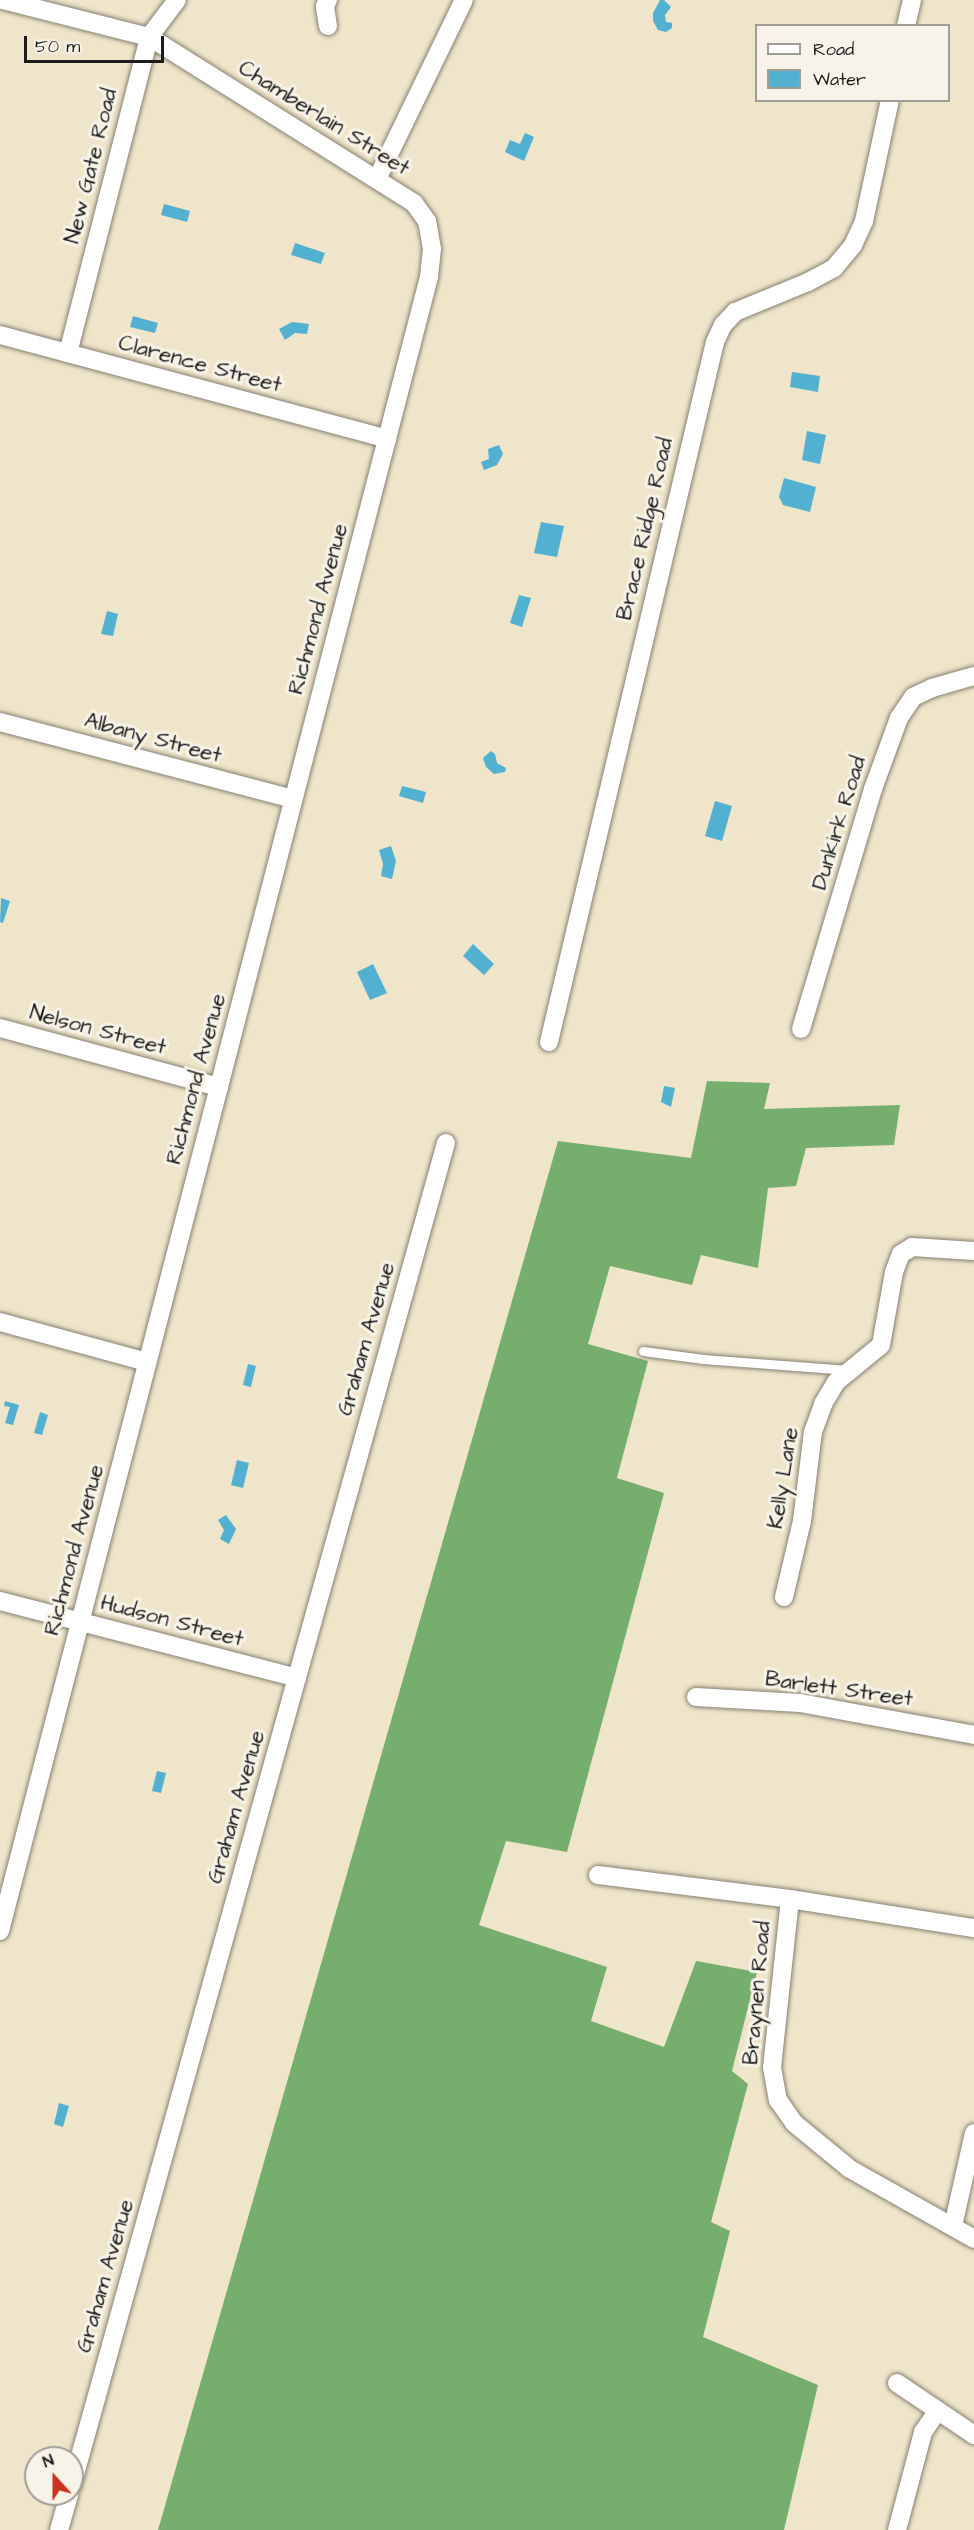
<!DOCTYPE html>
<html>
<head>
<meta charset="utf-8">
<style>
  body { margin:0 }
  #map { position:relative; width:974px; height:2530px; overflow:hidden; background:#efe5ca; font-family:"Architects Daughter",sans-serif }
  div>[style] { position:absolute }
  .forest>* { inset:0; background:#76af6d }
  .water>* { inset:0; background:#52b0d0 }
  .roads { filter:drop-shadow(0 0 2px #868073) drop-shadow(0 0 2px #868073) }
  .lane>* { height:9px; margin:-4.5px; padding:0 4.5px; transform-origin:4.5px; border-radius:4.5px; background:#fff }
  .street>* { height:18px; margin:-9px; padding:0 9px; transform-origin:9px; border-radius:9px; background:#fff }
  span { translate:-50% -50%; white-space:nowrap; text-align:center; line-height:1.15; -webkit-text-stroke:6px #f7f3e8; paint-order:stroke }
  .street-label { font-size:22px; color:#1c1c1c }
  .legend { position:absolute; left:755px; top:24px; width:195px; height:78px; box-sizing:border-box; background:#f7f3e8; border:2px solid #9f9d96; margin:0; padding:8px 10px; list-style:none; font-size:18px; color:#1c1c1c }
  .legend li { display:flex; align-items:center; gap:12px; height:30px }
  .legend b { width:30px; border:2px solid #9f9d96 }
  .north { position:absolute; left:24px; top:2446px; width:60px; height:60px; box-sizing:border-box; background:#f7f3e8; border:2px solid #9f9d96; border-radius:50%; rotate:339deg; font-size:16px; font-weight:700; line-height:24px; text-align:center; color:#1c1c1c }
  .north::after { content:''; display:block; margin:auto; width:21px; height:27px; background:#c8321e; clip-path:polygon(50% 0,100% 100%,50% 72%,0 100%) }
  .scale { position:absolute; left:24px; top:36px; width:140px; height:27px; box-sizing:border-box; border:3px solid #1c1c1c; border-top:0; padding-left:8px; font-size:18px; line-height:21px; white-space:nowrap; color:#1c1c1c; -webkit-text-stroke:4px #f7f3e8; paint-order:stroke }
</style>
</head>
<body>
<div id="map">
  <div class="forest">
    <i style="clip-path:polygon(707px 1081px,770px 1083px,764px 1109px,900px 1105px,894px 1145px,806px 1148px,796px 1186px,768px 1188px,758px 1268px,701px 1255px,692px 1285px,610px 1266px,588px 1344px,648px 1361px,617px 1478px,664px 1493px,567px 1852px,506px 1841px,479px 1925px,607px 1967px,591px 2021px,664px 2047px,696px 1961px,757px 1972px,732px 2071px,748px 2084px,711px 2222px,730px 2231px,703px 2337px,818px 2385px,784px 2530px,158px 2530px,558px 1141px,691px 1158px)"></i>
  </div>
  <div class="water">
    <i style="clip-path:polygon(660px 0,664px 0,671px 7px,665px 15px,666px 22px,672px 23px,672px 28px,666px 32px,658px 30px,653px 21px,653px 13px)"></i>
    <i style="clip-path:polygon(525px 133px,534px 137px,524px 161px,505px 152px,510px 140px,520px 144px)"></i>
    <i style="clip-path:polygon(164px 204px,190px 211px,187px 222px,161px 215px)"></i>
    <i style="clip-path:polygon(295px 243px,325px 253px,321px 264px,291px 255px)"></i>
    <i style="clip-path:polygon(133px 316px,158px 323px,155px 333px,130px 327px)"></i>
    <i style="clip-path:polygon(292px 322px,309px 324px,307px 334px,295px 333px,285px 340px,279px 329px)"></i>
    <i style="clip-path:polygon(792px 372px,820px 376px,818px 392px,790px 387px)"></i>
    <i style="clip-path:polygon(807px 431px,826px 435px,820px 464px,802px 460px)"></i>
    <i style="clip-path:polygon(499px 445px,503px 454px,497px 465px,484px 470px,481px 462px,489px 459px,488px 449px)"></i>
    <i style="clip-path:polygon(784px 478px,816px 487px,810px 512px,783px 505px,779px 497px)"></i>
    <i style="clip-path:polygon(541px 522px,564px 526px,557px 557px,534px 553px)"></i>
    <i style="clip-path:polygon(519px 595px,531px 598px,522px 627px,510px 623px)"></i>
    <i style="clip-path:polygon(107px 611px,118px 614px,113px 636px,101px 634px)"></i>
    <i style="clip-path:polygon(491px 751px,495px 754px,497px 763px,506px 768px,505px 772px,494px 774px,486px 767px,483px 758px)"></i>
    <i style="clip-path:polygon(402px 786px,426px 792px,423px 803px,399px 796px)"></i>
    <i style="clip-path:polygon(715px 801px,732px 806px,722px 841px,705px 836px)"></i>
    <i style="clip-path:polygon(391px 846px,396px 861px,392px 879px,381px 876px,383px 864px,379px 850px)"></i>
    <i style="clip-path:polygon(1px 898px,10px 901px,3px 923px,0 922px)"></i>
    <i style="clip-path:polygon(473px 944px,494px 964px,484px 975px,463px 956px)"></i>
    <i style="clip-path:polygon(373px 964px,387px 993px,370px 1000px,357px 972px)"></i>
    <i style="clip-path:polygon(664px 1086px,675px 1088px,671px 1107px,661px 1102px)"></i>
    <i style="clip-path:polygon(248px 1364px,256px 1366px,251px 1387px,243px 1385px)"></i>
    <i style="clip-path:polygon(5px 1401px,19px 1405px,13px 1425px,5px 1423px,10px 1407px,4px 1406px)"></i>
    <i style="clip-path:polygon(40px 1412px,48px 1415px,42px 1435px,34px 1433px)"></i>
    <i style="clip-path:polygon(237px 1460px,249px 1463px,243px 1488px,231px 1485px)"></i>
    <i style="clip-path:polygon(226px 1515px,236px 1529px,229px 1544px,220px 1539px,224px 1530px,218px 1520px)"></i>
    <i style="clip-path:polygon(157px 1771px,166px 1773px,161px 1793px,152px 1791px)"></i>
    <i style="clip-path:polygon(59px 2103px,69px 2106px,63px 2127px,54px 2124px)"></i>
  </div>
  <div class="roads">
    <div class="lane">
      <i style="left:643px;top:1351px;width:61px;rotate:7.6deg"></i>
      <i style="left:703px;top:1359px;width:146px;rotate:4.3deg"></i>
    </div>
    <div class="street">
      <i style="left:328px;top:26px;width:20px;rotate:-99deg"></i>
      <i style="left:325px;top:6px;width:7px;rotate:-63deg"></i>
      <i style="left:906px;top:26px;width:27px;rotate:-77deg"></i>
      <i style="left:377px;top:179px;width:199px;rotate:-64.1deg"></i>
      <i style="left:0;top:335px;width:401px;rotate:15deg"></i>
      <i style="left:68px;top:353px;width:326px;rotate:-75.6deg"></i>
      <i style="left:149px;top:37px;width:46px;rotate:-52.9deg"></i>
      <i style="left:0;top:722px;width:303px;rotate:14.7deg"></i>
      <i style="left:0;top:1028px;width:227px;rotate:15.1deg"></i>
      <i style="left:801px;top:1029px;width:251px;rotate:-73.3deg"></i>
      <i style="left:873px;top:789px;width:76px;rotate:-69.9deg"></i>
      <i style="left:899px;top:718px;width:25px;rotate:-56deg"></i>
      <i style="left:913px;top:697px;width:21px;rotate:-25deg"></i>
      <i style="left:932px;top:688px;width:44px;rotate:-15.9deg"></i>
      <i style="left:549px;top:1042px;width:719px;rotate:-76.66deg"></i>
      <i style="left:715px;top:342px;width:19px;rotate:-65deg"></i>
      <i style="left:723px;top:325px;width:18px;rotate:-47deg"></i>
      <i style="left:735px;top:312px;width:79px;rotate:-22.3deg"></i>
      <i style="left:808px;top:282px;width:30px;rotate:-28deg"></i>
      <i style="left:834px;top:268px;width:30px;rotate:-50deg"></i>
      <i style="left:853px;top:245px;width:26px;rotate:-65deg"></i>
      <i style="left:864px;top:221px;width:124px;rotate:-77.9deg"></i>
      <i style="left:0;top:1322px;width:152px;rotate:15.2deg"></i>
      <i style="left:784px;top:1597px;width:78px;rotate:-76.7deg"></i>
      <i style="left:802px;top:1521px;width:90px;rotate:-83deg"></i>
      <i style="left:813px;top:1432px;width:30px;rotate:-70deg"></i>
      <i style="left:823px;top:1404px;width:26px;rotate:-59deg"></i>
      <i style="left:836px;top:1382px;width:58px;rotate:-39.4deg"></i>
      <i style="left:881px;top:1345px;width:74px;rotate:-79.9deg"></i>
      <i style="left:894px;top:1272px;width:19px;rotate:-69deg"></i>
      <i style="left:901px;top:1254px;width:13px;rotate:-32deg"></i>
      <i style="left:912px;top:1247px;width:62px;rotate:3.7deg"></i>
      <i style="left:0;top:1601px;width:307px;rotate:14.5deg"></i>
      <i style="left:696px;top:1697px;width:104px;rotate:3.3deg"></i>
      <i style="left:800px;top:1703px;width:177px;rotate:10.4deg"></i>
      <i style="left:598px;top:1875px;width:193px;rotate:7.1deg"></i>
      <i style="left:790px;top:1899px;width:186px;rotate:9deg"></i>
      <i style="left:790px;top:1899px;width:169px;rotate:96.1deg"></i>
      <i style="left:772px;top:2067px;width:34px;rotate:80deg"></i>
      <i style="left:778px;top:2100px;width:28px;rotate:55deg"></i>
      <i style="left:794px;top:2123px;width:72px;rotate:39.4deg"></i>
      <i style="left:850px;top:2169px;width:142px;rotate:29.4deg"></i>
      <i style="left:0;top:1931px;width:1709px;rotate:-75.46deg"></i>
      <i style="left:429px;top:277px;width:28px;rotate:-84deg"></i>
      <i style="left:432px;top:249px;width:28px;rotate:-100deg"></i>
      <i style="left:427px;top:221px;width:22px;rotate:-126deg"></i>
      <i style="left:414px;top:203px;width:313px;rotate:-147.9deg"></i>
      <i style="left:149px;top:37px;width:151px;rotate:-165.8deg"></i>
      <i style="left:953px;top:2226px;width:95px;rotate:-77.3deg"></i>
      <i style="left:897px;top:2383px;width:93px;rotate:34deg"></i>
      <i style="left:72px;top:2485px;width:1393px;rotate:-74.43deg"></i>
      <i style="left:59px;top:2530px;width:37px;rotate:-74deg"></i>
      <i style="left:897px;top:2530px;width:101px;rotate:-75.1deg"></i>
      <i style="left:923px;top:2432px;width:24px;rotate:-55deg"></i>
    </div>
  </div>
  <div class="street-label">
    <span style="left:324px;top:118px;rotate:32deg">Chamberlain Street</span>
    <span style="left:91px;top:166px;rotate:-76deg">New Gate Road</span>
    <span style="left:200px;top:364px;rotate:15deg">Clarence Street</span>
    <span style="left:645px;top:529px;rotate:-77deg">Brace Ridge Road</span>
    <span style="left:318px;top:609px;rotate:-75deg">Richmond Avenue</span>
    <span style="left:153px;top:738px;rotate:15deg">Albany Street</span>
    <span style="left:839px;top:823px;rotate:-73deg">Dunkirk Road</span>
    <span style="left:98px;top:1030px;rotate:15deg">Nelson Street</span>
    <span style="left:196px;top:1079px;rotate:-75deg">Richmond Avenue</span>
    <span style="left:366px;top:1339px;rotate:-74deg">Graham Avenue</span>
    <span style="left:783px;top:1478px;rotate:-81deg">Kelly Lane</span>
    <span style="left:74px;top:1550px;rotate:-75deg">Richmond Avenue</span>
    <span style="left:172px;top:1621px;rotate:15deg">Hudson Street</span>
    <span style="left:839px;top:1689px;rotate:8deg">Barlett Street</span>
    <span style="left:236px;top:1807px;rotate:-74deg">Graham Avenue</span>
    <span style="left:757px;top:1993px;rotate:-85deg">Braynen Road</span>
    <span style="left:105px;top:2276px;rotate:-74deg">Graham Avenue</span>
  </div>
  <ul class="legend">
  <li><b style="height:8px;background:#fff"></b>Road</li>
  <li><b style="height:16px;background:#52b0d0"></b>Water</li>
  </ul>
  <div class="north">N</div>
  <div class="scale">50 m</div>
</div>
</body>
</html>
